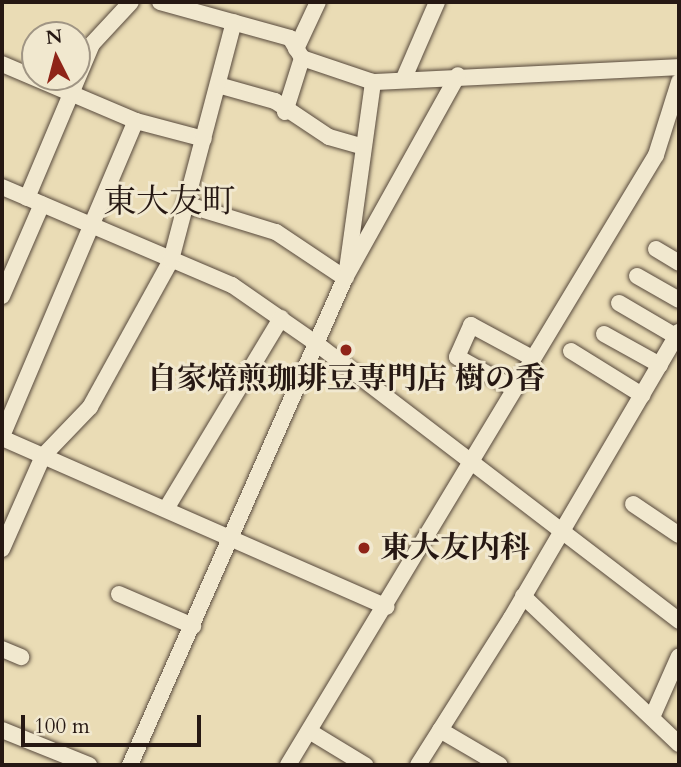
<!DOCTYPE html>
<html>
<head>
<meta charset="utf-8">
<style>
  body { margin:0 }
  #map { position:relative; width:681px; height:767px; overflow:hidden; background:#eadcb5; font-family:Cardo,"Noto Serif JP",serif }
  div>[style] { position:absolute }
  .roads { filter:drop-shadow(0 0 2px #57493c) drop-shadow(0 0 2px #57493c) }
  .minor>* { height:16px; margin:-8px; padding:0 8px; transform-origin:8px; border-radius:8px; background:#f1e8cf }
  .dots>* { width:19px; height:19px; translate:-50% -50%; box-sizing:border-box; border:4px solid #f1e8cf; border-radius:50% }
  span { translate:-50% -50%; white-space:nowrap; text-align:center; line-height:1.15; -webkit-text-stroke:6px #f1e8cf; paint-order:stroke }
  .poi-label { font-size:30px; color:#261813; font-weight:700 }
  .left { translate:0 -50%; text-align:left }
  .quarter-label { font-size:33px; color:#261813 }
  .frame { position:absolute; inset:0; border:4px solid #261813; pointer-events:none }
  .north { position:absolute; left:21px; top:21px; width:70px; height:70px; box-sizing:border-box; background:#f1e8cf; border:2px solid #a09584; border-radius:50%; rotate:354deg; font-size:19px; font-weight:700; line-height:28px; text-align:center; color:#261813 }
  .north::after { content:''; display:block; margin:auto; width:24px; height:32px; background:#8f2418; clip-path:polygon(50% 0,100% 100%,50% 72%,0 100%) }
  .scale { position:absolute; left:21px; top:715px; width:180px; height:32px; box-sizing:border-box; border:4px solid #261813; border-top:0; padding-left:9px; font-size:21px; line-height:24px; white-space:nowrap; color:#261813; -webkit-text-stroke:5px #f1e8cf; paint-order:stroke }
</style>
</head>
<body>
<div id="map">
  <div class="roads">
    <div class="minor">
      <i style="left:160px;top:2px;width:135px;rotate:15.5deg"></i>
      <i style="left:290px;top:38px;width:23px;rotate:59deg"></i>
      <i style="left:302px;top:58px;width:75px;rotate:18.7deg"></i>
      <i style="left:373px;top:82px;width:306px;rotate:-2.8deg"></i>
      <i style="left:296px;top:49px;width:52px;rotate:-64.9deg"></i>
      <i style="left:2px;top:64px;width:146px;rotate:23deg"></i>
      <i style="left:136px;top:121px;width:70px;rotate:14.8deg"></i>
      <i style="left:404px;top:78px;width:83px;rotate:-66.5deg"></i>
      <i style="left:218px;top:85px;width:59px;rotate:15.7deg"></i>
      <i style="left:275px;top:101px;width:65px;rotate:33.7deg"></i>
      <i style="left:329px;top:137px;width:35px;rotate:16deg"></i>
      <i style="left:285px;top:112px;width:57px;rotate:-72.5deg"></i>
      <i style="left:2px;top:187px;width:250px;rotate:23.1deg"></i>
      <i style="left:232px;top:285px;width:103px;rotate:34.8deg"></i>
      <i style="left:317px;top:344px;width:456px;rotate:37.4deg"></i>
      <i style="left:27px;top:198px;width:167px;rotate:-67.1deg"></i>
      <i style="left:92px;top:44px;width:57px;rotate:-47.1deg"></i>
      <i style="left:188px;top:205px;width:92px;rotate:17.1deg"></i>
      <i style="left:276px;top:232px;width:83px;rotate:33.7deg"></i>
      <i style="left:656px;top:249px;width:27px;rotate:31deg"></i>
      <i style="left:637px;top:276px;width:48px;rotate:29.7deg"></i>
      <i style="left:346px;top:277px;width:197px;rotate:-82.1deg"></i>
      <i style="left:2px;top:296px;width:100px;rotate:-66.5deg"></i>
      <i style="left:619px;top:303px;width:69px;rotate:30.3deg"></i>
      <i style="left:604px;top:334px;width:64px;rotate:29deg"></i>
      <i style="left:571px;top:351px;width:84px;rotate:31.8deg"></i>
      <i style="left:513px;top:388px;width:64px;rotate:-151deg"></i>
      <i style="left:457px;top:357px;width:35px;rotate:-66deg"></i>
      <i style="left:471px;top:325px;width:69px;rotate:28.4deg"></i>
      <i style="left:2px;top:436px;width:342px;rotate:-67deg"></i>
      <i style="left:2px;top:438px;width:420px;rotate:23.7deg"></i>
      <i style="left:633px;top:504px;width:55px;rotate:34deg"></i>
      <i style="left:166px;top:509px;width:223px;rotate:-58.9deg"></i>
      <i style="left:2px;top:549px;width:102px;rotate:-66.2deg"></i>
      <i style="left:43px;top:456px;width:68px;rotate:-46.2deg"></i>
      <i style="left:90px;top:407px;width:168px;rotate:-61.1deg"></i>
      <i style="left:171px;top:260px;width:246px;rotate:-75.2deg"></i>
      <i style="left:119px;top:594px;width:81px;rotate:23.4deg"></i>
      <i style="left:523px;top:596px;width:215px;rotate:43.5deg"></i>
      <i style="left:2px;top:649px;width:21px;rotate:23deg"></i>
      <i style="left:653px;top:715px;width:64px;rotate:-66.2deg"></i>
      <i style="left:2px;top:730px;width:94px;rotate:21.9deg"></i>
      <i style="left:440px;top:730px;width:69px;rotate:30.3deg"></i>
      <i style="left:309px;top:731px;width:66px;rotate:31.3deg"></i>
      <i style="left:130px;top:765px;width:532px;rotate:-66.18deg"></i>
      <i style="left:345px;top:278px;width:232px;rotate:-60.9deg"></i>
      <i style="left:288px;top:765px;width:712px;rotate:-58.9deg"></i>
      <i style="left:656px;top:155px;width:77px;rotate:-72.5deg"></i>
      <i style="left:418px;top:765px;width:174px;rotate:-57.7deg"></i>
      <i style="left:511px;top:618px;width:332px;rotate:-59.6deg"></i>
    </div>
  </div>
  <div class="dots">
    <i style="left:346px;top:350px;background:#8f2418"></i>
    <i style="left:364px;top:548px;background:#8f2418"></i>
  </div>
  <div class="poi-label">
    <span style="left:346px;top:379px">自家焙煎珈琲豆専門店 樹の香</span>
    <span class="left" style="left:380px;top:548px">東大友内科</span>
  </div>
  <div class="quarter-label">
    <span style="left:169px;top:202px">東大友町</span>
  </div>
  <div class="frame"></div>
  <div class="north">N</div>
  <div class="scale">100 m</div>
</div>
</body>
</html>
